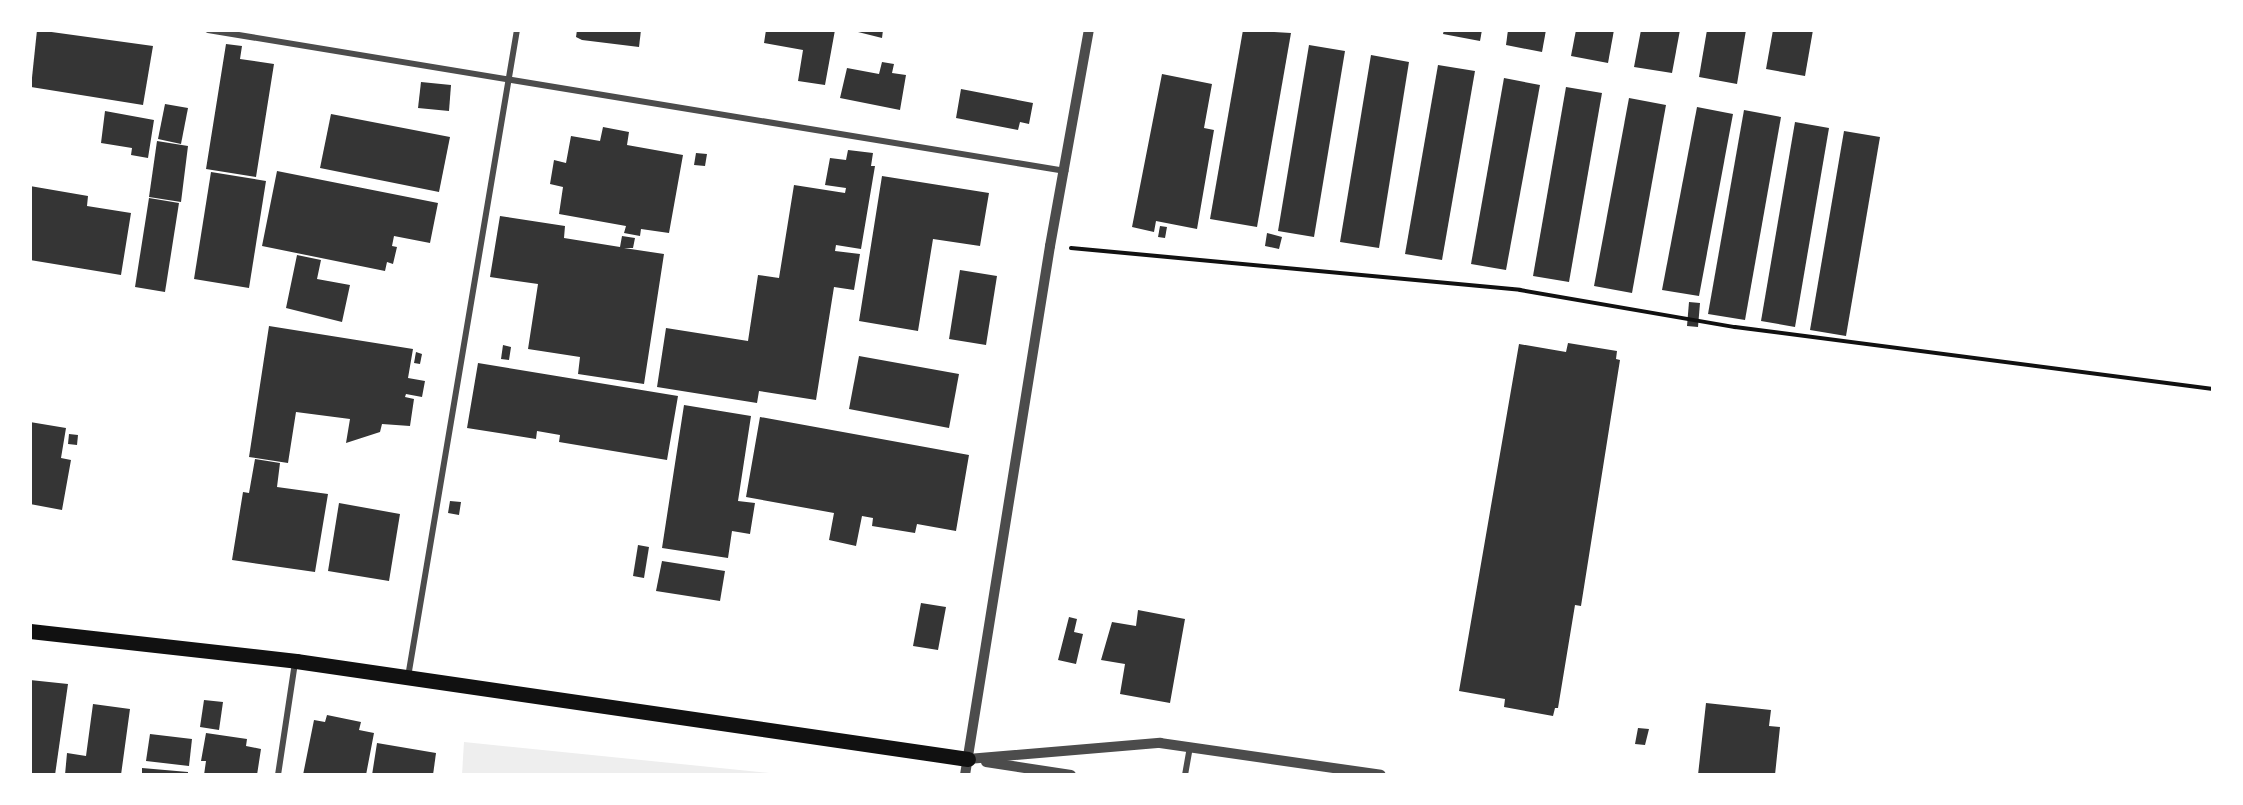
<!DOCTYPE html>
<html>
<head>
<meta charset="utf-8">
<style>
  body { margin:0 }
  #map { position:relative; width:2243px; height:805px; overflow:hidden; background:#fff; font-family:"IBM Plex Sans",sans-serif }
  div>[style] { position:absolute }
  .green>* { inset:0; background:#eee }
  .building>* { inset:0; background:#353535 }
  .path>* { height:4px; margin:-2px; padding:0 2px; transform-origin:2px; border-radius:2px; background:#111 }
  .minor>* { height:6px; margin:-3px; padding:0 3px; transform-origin:3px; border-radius:3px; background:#4c4c4c }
  .tertiary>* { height:10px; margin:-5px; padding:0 5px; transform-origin:5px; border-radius:5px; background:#4c4c4c }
  .primary>* { height:15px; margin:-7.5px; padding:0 7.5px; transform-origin:7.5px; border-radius:7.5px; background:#111 }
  span { translate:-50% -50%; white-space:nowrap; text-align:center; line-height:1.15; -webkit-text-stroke:4.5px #fff; paint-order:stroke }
  .frame { position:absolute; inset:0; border:32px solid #fff; pointer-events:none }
</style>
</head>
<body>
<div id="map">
  <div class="green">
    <i style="clip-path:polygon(464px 742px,789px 775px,462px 775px)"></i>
  </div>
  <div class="building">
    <i style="clip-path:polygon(37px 30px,153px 46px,143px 105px,31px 87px)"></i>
    <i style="clip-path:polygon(577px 30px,641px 30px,639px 47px,582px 40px,576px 37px)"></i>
    <i style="clip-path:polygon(766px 30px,835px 30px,825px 85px,798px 81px,803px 50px,764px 43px)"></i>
    <i style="clip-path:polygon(850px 30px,883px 30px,882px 38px)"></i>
    <i style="clip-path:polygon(1243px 30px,1291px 33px,1257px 227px,1210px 219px)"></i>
    <i style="clip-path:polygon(1444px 30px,1482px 30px,1480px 41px,1443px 34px)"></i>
    <i style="clip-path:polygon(1508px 30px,1546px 30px,1542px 52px,1506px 45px)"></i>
    <i style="clip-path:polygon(1576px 30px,1614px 30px,1608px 63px,1571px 56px)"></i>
    <i style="clip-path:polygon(1641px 30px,1680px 30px,1672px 73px,1634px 67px)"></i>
    <i style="clip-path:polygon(1707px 30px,1746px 30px,1737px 84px,1699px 77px)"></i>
    <i style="clip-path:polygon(1773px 30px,1813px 30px,1805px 76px,1766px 69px)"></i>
    <i style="clip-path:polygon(226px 44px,242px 46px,240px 59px,274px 64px,256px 177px,206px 169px)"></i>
    <i style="clip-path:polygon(1309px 45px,1345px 51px,1314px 237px,1278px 231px)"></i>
    <i style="clip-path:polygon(1371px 55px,1409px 62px,1379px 248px,1340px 242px)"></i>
    <i style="clip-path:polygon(882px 62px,894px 64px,892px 73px,906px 75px,900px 110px,840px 98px,847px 68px,879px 74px)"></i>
    <i style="clip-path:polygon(1438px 65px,1475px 71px,1442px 260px,1405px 254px)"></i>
    <i style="clip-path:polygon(1162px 74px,1212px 84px,1204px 128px,1214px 130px,1197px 229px,1156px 221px,1154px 232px,1132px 227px)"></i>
    <i style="clip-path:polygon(1504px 78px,1540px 85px,1506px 270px,1471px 264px)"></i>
    <i style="clip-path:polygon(421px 82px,451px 85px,449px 111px,418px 108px)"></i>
    <i style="clip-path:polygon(1566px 87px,1602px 93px,1569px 282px,1533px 276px)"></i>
    <i style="clip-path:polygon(961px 89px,1033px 103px,1029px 124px,1020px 122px,1018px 130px,956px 118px)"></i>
    <i style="clip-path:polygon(1629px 98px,1666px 105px,1632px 293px,1594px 286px)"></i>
    <i style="clip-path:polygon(165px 104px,188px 108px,181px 144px,158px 139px)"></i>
    <i style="clip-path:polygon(1697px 107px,1733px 114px,1699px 296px,1662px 290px)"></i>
    <i style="clip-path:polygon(1744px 110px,1781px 117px,1745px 320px,1708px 314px)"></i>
    <i style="clip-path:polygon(105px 111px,154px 120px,148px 158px,131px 155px,132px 148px,101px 143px)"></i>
    <i style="clip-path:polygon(331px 114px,450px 137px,439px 192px,320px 168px)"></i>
    <i style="clip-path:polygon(1795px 122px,1829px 128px,1795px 327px,1761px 321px)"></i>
    <i style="clip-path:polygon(603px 127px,629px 132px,627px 145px,683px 155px,669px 233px,641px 229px,640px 236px,624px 233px,626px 226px,559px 214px,563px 187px,550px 184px,554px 160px,566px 163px,571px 136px,600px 141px)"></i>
    <i style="clip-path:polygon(1844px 131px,1880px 137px,1846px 336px,1810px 330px)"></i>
    <i style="clip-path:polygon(157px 141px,188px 146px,181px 202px,149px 197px)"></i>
    <i style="clip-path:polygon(848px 150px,873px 153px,871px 166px,875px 166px,861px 249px,836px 245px,835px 251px,860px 254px,854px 290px,834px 287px,816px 400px,759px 391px,757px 403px,657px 387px,666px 328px,748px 341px,758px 275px,779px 278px,794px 185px,845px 193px,846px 188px,825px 185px,830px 158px,846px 160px)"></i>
    <i style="clip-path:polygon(696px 153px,707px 154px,705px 166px,694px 165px)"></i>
    <i style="clip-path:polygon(277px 171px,438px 203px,430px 243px,394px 236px,392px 246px,397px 247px,393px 264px,387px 262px,385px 271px,262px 246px)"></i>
    <i style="clip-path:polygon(211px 172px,266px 181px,249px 288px,194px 279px)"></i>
    <i style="clip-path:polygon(882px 176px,989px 193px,980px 246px,933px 239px,918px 331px,859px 321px)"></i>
    <i style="clip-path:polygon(30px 186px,88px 196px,87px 206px,131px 213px,121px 275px,30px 260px)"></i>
    <i style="clip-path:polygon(149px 198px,179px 203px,165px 292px,135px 287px)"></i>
    <i style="clip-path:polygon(500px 216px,565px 226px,564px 238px,620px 247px,622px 236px,635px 238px,633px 248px,624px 248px,664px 254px,644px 384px,578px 374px,580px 357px,528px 349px,538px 284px,490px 277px)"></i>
    <i style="clip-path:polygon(1160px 226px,1167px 227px,1165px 238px,1158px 237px)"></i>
    <i style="clip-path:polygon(1267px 233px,1282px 237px,1279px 249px,1265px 246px)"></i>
    <i style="clip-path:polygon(297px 255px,321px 260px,317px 279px,350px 285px,342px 322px,286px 308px)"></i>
    <i style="clip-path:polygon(960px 270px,997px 276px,986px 345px,949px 339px)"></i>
    <i style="clip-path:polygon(1689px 302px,1700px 303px,1698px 327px,1687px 326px)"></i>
    <i style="clip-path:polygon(269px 326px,413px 349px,408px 378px,425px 381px,422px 397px,406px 394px,405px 397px,414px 399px,410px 426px,382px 424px,380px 432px,346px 443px,350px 419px,296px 412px,288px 463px,249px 457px)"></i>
    <i style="clip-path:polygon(1568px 343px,1617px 351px,1616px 359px,1620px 360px,1581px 606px,1575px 605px,1558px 708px,1555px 708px,1553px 716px,1504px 707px,1505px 699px,1459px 691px,1519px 344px,1566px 352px)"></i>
    <i style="clip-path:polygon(503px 345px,511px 347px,509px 360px,501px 359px)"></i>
    <i style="clip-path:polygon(416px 352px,422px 354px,420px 364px,414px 363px)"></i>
    <i style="clip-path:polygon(859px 356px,959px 374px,949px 428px,849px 409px)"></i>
    <i style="clip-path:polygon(478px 363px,678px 396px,667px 460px,559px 442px,560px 435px,537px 431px,536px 439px,467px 428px)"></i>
    <i style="clip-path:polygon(684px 405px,751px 416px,738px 501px,755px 503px,750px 534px,732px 531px,728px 558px,662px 548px)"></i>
    <i style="clip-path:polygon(760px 417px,969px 455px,956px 531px,917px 524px,915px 533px,872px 526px,873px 518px,862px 516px,856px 546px,829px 540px,834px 513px,746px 497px)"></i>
    <i style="clip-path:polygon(30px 422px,66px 428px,61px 458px,71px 460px,62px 510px,30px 504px)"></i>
    <i style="clip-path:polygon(69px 434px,78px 435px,77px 445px,68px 444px)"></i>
    <i style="clip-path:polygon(255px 459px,280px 463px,277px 487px,328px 494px,315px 572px,232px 560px,243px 492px,249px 493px)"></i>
    <i style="clip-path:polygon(450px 501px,461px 502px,459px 515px,448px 513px)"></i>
    <i style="clip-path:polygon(339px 503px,400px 514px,389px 581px,328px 571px)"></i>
    <i style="clip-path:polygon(638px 545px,649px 547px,644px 578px,633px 576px)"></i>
    <i style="clip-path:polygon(662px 561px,725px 571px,720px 601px,656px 591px)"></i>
    <i style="clip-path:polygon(921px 603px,946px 607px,938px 650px,913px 646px)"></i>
    <i style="clip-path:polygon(1138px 610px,1185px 619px,1170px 703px,1120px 694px,1125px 664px,1101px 660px,1112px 622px,1136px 626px)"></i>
    <i style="clip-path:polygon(1069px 617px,1077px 619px,1074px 632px,1083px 634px,1076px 664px,1058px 660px)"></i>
    <i style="clip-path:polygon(30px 680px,68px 684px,55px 775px,30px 775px)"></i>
    <i style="clip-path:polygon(204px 700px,223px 702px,219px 730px,200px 727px)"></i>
    <i style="clip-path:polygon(1706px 703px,1771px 710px,1769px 726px,1780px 727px,1775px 775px,1698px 775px)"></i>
    <i style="clip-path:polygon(93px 704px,130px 709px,121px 775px,65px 775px,67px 753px,86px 756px)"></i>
    <i style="clip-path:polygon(327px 715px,361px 722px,359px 730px,374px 733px,366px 775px,303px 775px,314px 720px,325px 722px)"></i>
    <i style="clip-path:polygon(1638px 728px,1649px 729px,1645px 745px,1635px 744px)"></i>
    <i style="clip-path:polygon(206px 733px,247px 739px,246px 746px,261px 749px,257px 775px,204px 775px,206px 761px,201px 761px)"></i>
    <i style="clip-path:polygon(150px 734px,192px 739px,189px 766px,146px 761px)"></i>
    <i style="clip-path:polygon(377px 743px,436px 753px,433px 775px,372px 775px)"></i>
    <i style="clip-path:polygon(142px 768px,188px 772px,188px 775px,142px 775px)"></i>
  </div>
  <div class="path">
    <i style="left:1071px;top:248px;width:451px;rotate:5.3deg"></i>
    <i style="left:1520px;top:290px;width:218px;rotate:9.8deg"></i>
    <i style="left:1735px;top:327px;width:482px;rotate:7.4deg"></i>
  </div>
  <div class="minor">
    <i style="left:208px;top:30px;width:869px;rotate:9.34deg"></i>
    <i style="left:408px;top:677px;width:656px;rotate:-80.44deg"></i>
    <i style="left:278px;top:775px;width:113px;rotate:-81.4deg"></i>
    <i style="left:1185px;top:775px;width:28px;rotate:-80deg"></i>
  </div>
  <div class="tertiary">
    <i style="left:968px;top:759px;width:193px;rotate:-4.8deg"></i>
    <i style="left:1160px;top:743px;width:223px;rotate:8.2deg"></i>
    <i style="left:986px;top:762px;width:86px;rotate:8.7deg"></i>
    <i style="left:965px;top:775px;width:536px;rotate:-80.87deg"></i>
    <i style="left:1050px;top:246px;width:219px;rotate:-79.8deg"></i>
  </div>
  <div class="primary">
    <i style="left:30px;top:631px;width:268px;rotate:6.4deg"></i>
    <i style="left:296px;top:661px;width:679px;rotate:8.3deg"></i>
  </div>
  <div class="frame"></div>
</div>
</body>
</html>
